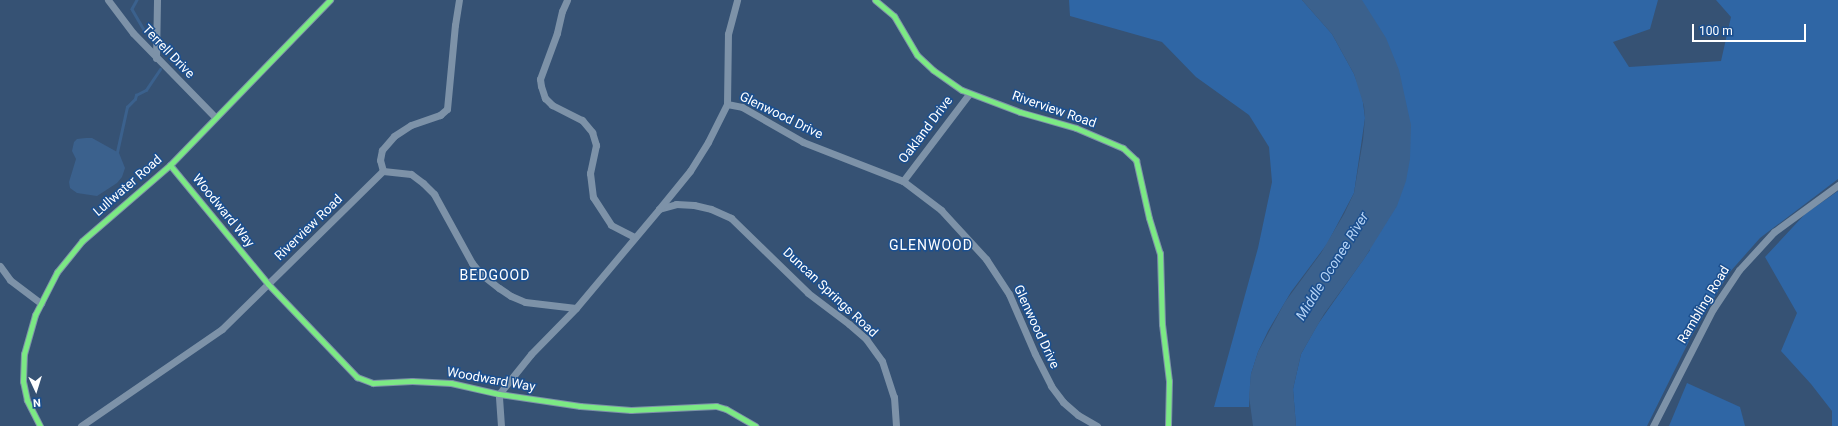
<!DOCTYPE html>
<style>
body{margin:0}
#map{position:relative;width:1838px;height:426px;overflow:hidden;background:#365274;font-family:Roboto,sans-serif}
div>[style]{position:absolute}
.green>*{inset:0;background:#2f66a5}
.water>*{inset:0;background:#3b618d}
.stream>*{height:2.5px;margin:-1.25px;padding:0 1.25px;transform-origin:1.25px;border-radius:1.25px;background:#3b618d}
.street>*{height:7px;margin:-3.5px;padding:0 3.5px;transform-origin:3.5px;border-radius:3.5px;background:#7d92a8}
.cycleway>*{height:5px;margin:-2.5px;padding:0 2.5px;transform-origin:2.5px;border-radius:2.5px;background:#7ce984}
span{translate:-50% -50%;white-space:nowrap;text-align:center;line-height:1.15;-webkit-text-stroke:3px #1b4f8f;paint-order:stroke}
.street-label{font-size:13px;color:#fff}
.neighbourhood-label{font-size:14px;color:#fff;letter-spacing:1px}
.water-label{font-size:14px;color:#b5d3f5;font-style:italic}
.north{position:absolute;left:16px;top:370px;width:40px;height:40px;-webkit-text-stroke:3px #1b4f8f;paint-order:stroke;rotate:176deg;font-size:11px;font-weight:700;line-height:16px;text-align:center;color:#fff}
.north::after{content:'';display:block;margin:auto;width:14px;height:18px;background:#fff;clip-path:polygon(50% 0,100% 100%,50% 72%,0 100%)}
.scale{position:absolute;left:1692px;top:24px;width:114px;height:18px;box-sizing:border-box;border:2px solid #fff;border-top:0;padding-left:5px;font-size:12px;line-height:14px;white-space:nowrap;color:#fff;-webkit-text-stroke:3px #1b4f8f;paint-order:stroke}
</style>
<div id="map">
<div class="green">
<div style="clip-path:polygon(1069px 0,1302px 0,1332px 34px,1354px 74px,1362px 95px,1365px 118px,1354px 193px,1327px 244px,1291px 292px,1268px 331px,1258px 352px,1251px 374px,1249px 407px,1214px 407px,1258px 248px,1272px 182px,1269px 147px,1249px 115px,1196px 77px,1162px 42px,1070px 16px)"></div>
<div style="clip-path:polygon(1361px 0,1658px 0,1650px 29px,1613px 42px,1629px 67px,1721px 61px,1731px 17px,1716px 0,1838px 0,1838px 179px,1760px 238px,1729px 273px,1691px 337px,1647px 426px,1296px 426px,1293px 389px,1301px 354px,1318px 324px,1370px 250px)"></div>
<div style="clip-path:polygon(1838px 191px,1838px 426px,1832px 426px,1832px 411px,1811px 384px,1781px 351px,1797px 313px,1765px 257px,1805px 214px)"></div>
<div style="clip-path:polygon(1687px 383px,1740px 407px,1745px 426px,1669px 426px)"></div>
</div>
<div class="water">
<div style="clip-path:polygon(1302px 0,1362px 0,1386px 38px,1399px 70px,1411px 125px,1410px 159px,1406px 181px,1397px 206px,1364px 259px,1324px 314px,1301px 354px,1293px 389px,1296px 426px,1253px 426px,1249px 396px,1251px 374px,1258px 352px,1285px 302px,1321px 253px,1344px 214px,1354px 193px,1363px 140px,1365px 118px,1364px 106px,1354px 74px,1332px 34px)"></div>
<div style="clip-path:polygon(86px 138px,92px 138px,119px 153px,125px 168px,122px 177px,117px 183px,97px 196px,77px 193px,70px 188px,69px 182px,76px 159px,72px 151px,74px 142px,77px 139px)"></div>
</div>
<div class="stream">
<div style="left:137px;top:0;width:10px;rotate:119deg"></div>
<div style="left:132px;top:9px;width:24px;rotate:60deg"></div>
<div style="left:117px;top:152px;width:46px;rotate:-77.5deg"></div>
<div style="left:127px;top:107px;width:11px;rotate:-45deg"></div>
<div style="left:135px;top:99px;width:4px;rotate:-76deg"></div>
<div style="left:136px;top:95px;width:11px;rotate:-27deg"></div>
<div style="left:146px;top:90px;width:25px;rotate:-56deg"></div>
</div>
<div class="street">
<div style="left:108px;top:0;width:41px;rotate:52.9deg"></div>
<div style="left:133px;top:33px;width:117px;rotate:45.7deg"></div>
<div style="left:567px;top:0;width:12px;rotate:114deg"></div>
<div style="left:562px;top:11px;width:23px;rotate:103deg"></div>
<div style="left:557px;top:33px;width:49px;rotate:110.3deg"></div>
<div style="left:540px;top:79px;width:7px;rotate:82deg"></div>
<div style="left:541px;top:86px;width:13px;rotate:72deg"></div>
<div style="left:545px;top:98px;width:10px;rotate:45deg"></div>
<div style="left:552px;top:105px;width:34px;rotate:27deg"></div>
<div style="left:582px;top:120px;width:16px;rotate:50deg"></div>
<div style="left:592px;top:132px;width:14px;rotate:73deg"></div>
<div style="left:596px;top:145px;width:29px;rotate:102deg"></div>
<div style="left:590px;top:173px;width:24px;rotate:83deg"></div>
<div style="left:593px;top:197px;width:33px;rotate:57deg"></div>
<div style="left:611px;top:225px;width:27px;rotate:27deg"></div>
<div style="left:875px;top:0;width:25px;rotate:40deg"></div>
<div style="left:894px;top:16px;width:45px;rotate:59.5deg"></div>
<div style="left:917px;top:55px;width:22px;rotate:43deg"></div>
<div style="left:933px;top:70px;width:35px;rotate:35deg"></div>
<div style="left:962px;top:90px;width:62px;rotate:20.8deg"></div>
<div style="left:1020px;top:112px;width:58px;rotate:15.9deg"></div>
<div style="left:1076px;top:128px;width:51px;rotate:23.1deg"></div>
<div style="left:1123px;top:148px;width:18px;rotate:43deg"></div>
<div style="left:1136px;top:160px;width:59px;rotate:77.4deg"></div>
<div style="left:1149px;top:218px;width:37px;rotate:73deg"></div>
<div style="left:1160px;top:253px;width:71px;rotate:88.4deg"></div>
<div style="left:1162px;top:324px;width:57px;rotate:83deg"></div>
<div style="left:1169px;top:381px;width:45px;rotate:91.3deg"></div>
<div style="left:156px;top:58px;width:58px;rotate:-89deg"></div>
<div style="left:727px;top:104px;width:15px;rotate:11deg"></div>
<div style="left:742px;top:107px;width:70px;rotate:29.8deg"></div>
<div style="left:803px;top:142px;width:107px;rotate:21.3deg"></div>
<div style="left:903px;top:181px;width:48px;rotate:37.3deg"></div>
<div style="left:941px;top:210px;width:67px;rotate:47.4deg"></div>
<div style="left:986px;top:259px;width:42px;rotate:56.7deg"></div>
<div style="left:1009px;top:294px;width:65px;rotate:66.6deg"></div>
<div style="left:1035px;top:354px;width:36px;rotate:63deg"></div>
<div style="left:1051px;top:386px;width:20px;rotate:53deg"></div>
<div style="left:1063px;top:402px;width:20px;rotate:41deg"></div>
<div style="left:1078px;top:415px;width:22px;rotate:30deg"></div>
<div style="left:170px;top:165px;width:154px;rotate:50.5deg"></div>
<div style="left:268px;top:284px;width:129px;rotate:46.3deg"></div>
<div style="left:357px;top:377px;width:17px;rotate:21deg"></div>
<div style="left:373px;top:383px;width:39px;rotate:-3deg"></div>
<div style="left:412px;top:381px;width:39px;rotate:3deg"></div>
<div style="left:451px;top:383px;width:49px;rotate:12.9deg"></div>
<div style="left:499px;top:394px;width:82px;rotate:8.4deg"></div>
<div style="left:580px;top:406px;width:51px;rotate:4.5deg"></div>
<div style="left:631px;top:410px;width:85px;rotate:-2.7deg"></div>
<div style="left:716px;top:406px;width:10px;rotate:17deg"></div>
<div style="left:726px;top:409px;width:34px;rotate:30deg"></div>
<div style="left:383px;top:171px;width:28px;rotate:6deg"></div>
<div style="left:411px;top:174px;width:15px;rotate:37deg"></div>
<div style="left:423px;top:183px;width:16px;rotate:45deg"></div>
<div style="left:434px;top:194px;width:79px;rotate:61.2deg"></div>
<div style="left:472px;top:263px;width:14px;rotate:51deg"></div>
<div style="left:481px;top:274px;width:23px;rotate:38deg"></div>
<div style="left:499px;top:288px;width:14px;rotate:34deg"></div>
<div style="left:511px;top:296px;width:15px;rotate:23deg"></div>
<div style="left:525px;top:302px;width:51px;rotate:6.7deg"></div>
<div style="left:383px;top:171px;width:11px;rotate:-105deg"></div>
<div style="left:380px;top:160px;width:10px;rotate:-79deg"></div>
<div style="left:382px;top:150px;width:18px;rotate:-49deg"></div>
<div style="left:394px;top:136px;width:20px;rotate:-33deg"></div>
<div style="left:411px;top:125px;width:31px;rotate:-19deg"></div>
<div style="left:440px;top:115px;width:9px;rotate:-41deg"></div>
<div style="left:447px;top:109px;width:84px;rotate:-84.6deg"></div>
<div style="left:455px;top:25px;width:25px;rotate:-81deg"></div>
<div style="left:903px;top:181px;width:109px;rotate:-52.8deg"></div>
<div style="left:659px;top:209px;width:18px;rotate:-16deg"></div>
<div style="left:676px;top:204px;width:18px;rotate:3deg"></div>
<div style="left:694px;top:205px;width:17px;rotate:13deg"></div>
<div style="left:711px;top:209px;width:22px;rotate:24deg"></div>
<div style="left:731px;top:218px;width:107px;rotate:44.2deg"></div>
<div style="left:808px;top:293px;width:51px;rotate:37.1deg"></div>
<div style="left:849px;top:324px;width:23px;rotate:41deg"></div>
<div style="left:866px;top:339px;width:27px;rotate:54deg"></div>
<div style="left:882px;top:361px;width:38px;rotate:72deg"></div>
<div style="left:894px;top:397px;width:29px;rotate:86deg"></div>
<div style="left:0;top:266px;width:17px;rotate:54deg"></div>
<div style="left:10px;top:280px;width:39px;rotate:37deg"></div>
<div style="left:40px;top:426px;width:29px;rotate:-117deg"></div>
<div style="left:27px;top:400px;width:19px;rotate:-102deg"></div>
<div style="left:23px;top:381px;width:27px;rotate:-88deg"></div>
<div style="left:24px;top:354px;width:41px;rotate:-74.2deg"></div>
<div style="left:35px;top:315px;width:48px;rotate:-62.9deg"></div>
<div style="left:57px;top:272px;width:40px;rotate:-51deg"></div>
<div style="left:82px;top:241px;width:116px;rotate:-40.8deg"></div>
<div style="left:170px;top:165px;width:230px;rotate:-45.9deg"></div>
<div style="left:81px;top:426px;width:171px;rotate:-34.5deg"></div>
<div style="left:222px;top:329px;width:226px;rotate:-44.5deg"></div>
<div style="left:501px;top:426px;width:32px;rotate:-94deg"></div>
<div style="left:499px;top:394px;width:51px;rotate:-51.3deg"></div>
<div style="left:531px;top:354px;width:64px;rotate:-45.6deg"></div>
<div style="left:576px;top:308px;width:129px;rotate:-50deg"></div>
<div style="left:659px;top:209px;width:49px;rotate:-50.8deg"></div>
<div style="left:690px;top:171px;width:34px;rotate:-58deg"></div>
<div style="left:708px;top:142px;width:42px;rotate:-63.4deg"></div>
<div style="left:727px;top:104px;width:70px;rotate:-89.2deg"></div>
<div style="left:728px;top:34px;width:35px;rotate:-75deg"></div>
<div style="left:1653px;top:426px;width:131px;rotate:-62.9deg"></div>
<div style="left:1713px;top:309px;width:47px;rotate:-56.3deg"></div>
<div style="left:1739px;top:270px;width:52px;rotate:-47.4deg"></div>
<div style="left:1774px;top:232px;width:79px;rotate:-36.3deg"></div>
</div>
<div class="cycleway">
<div style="left:875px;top:0;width:25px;rotate:40deg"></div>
<div style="left:894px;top:16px;width:45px;rotate:59.5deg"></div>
<div style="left:917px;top:55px;width:22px;rotate:43deg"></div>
<div style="left:933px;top:70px;width:35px;rotate:35deg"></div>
<div style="left:962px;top:90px;width:62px;rotate:20.8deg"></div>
<div style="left:1020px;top:112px;width:58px;rotate:15.9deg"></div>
<div style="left:1076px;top:128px;width:51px;rotate:23.1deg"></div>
<div style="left:1123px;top:148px;width:18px;rotate:43deg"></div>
<div style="left:1136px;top:160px;width:59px;rotate:77.4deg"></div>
<div style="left:1149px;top:218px;width:37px;rotate:73deg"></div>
<div style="left:1160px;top:253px;width:71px;rotate:88.4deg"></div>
<div style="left:1162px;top:324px;width:57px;rotate:83deg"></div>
<div style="left:1169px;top:381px;width:45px;rotate:91.3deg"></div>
<div style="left:170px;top:165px;width:154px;rotate:50.5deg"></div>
<div style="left:268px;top:284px;width:129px;rotate:46.3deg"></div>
<div style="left:357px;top:377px;width:17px;rotate:21deg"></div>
<div style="left:373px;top:383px;width:39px;rotate:-3deg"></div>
<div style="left:412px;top:381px;width:39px;rotate:3deg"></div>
<div style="left:451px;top:383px;width:49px;rotate:12.9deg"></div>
<div style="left:499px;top:394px;width:82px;rotate:8.4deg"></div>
<div style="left:580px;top:406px;width:51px;rotate:4.5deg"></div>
<div style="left:631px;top:410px;width:85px;rotate:-2.7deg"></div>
<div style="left:716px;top:406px;width:10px;rotate:17deg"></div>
<div style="left:726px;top:409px;width:34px;rotate:30deg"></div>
<div style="left:40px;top:426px;width:29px;rotate:-117deg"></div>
<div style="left:27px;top:400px;width:19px;rotate:-102deg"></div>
<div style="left:23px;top:381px;width:27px;rotate:-88deg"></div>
<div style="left:24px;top:354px;width:41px;rotate:-74.2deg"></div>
<div style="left:35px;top:315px;width:48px;rotate:-62.9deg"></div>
<div style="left:57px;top:272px;width:40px;rotate:-51deg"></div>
<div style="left:82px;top:241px;width:116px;rotate:-40.8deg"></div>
<div style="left:170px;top:165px;width:230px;rotate:-45.9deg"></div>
</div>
<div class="street-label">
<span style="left:168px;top:52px;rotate:46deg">Terrell Drive</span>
<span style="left:1054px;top:110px;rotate:19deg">Riverview Road</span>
<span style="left:781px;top:116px;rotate:26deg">Glenwood Drive</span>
<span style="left:926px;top:130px;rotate:-53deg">Oakland Drive</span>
<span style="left:128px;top:186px;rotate:-41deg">Lullwater Road</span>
<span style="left:223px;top:211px;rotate:51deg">Woodward Way</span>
<span style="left:309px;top:228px;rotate:-44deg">Riverview Road</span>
<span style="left:830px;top:293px;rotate:43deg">Duncan Springs Road</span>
<span style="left:1704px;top:305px;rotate:-59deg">Rambling Road</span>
<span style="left:1036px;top:327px;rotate:65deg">Glenwood Drive</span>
<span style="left:491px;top:380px;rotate:10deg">Woodward Way</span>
</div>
<div class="neighbourhood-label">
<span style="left:931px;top:245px">GLENWOOD</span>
<span style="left:495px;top:275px">BEDGOOD</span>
</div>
<div class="water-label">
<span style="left:1332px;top:266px;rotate:-58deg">Middle Oconee River</span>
</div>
<div class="north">N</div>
<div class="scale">100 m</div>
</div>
